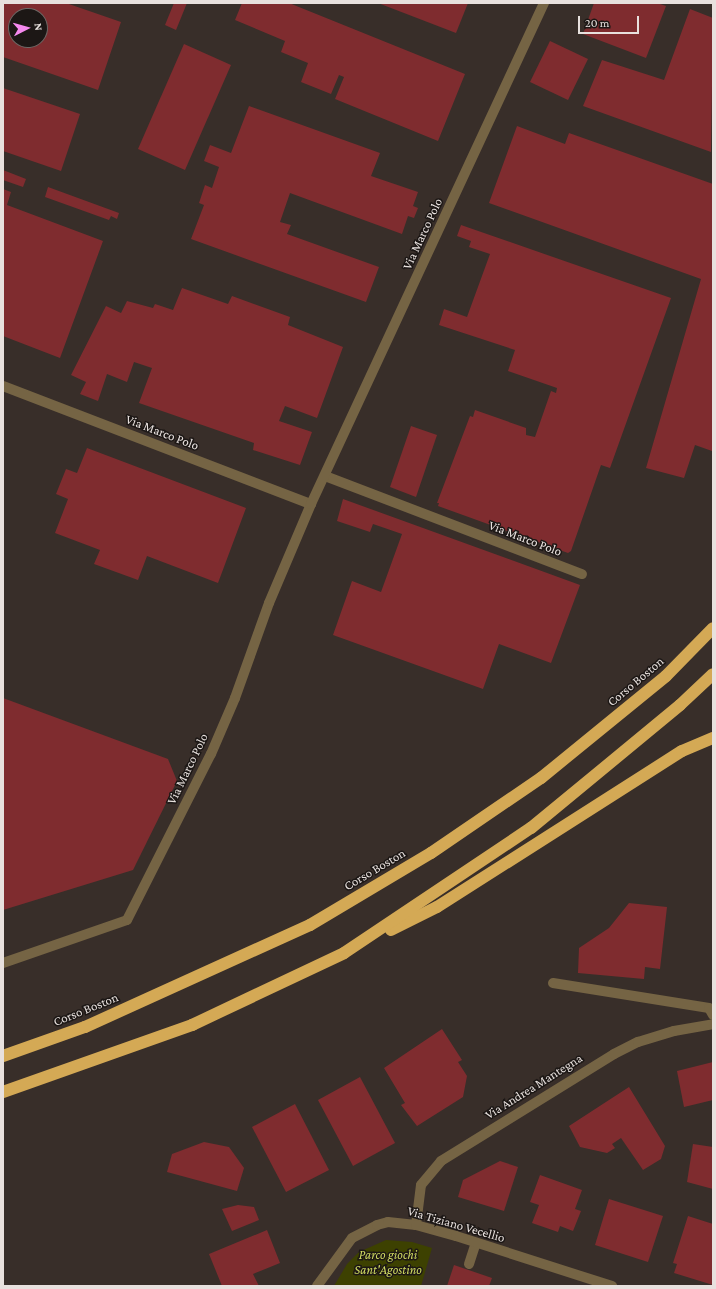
<!DOCTYPE html>
<style>
body{margin:0}
#map{position:relative;width:716px;height:1289px;overflow:hidden;background:#382e29;font-family:"Crimson Pro",serif}
div>[style]{position:absolute}
.green>*{inset:0;background:#3d4101}
.building>*{inset:0;background:#7f2c2f}
.minor>*{height:10px;margin:-5px;padding:0 5px;transform-origin:5px;border-radius:5px;background:#756444}
.highway>*{height:12px;margin:-6px;padding:0 6px;transform-origin:6px;border-radius:6px;background:#d4a955}
span{translate:-50% -50%;white-space:nowrap;text-align:center;line-height:1.15;-webkit-text-stroke:3px #1c1715;paint-order:stroke}
.street-label{font-size:13px;color:#e8e1de}
.park-label{font-size:13px;color:#cfda61;font-style:italic}
.frame{position:absolute;inset:0;border:4px solid #e8e1de;pointer-events:none}
.north{position:absolute;left:8px;top:8px;width:40px;height:40px;box-sizing:border-box;background:#1c1715;border:1px solid #6e6865;border-radius:50%;rotate:84deg;font-size:11px;font-weight:700;line-height:16px;text-align:center;color:#e8e1de}
.north::after{content:'';display:block;margin:auto;width:14px;height:18px;background:#f589ee;clip-path:polygon(50% 0,100% 100%,50% 72%,0 100%)}
.scale{position:absolute;left:578px;top:16px;width:61px;height:18px;box-sizing:border-box;border:2px solid #e8e1de;border-top:0;padding-left:5px;font-size:12px;line-height:14px;white-space:nowrap;color:#e8e1de;-webkit-text-stroke:3px #1c1715;paint-order:stroke}
</style>
<div id="map">
<div class="green">
<div style="clip-path:polygon(386px 1240px,412px 1242px,432px 1248px,421px 1286px,334px 1286px,347px 1264px,359px 1252px)"></div>
</div>
<div class="building">
<div style="clip-path:polygon(evenodd,3px 3px,66px 3px,121px 22px,98px 90px,3px 57px,3px 3px,16px 16px,40px 16px,40px 40px,16px 40px,16px 16px)"></div>
<div style="clip-path:polygon(174px 3px,187px 3px,176px 30px,165px 25px)"></div>
<div style="clip-path:polygon(242px 3px,289px 3px,465px 74px,438px 141px,335px 99px,344px 77px,339px 75px,331px 94px,301px 82px,308px 63px,281px 52px,285px 41px,235px 20px)"></div>
<div style="clip-path:polygon(378px 3px,468px 3px,456px 33px)"></div>
<div style="clip-path:polygon(594px 3px,657px 3px,666px 6px,646px 58px,583px 34px)"></div>
<div style="clip-path:polygon(690px 9px,713px 18px,711px 152px,583px 106px,602px 60px,664px 80px)"></div>
<div style="clip-path:polygon(550px 41px,588px 59px,568px 100px,530px 82px)"></div>
<div style="clip-path:polygon(184px 44px,231px 65px,185px 170px,138px 149px)"></div>
<div style="clip-path:polygon(3px 88px,80px 114px,61px 171px,3px 151px)"></div>
<div style="clip-path:polygon(249px 106px,380px 153px,371px 176px,418px 192px,413px 206px,418px 208px,414px 218px,408px 216px,402px 234px,290px 193px,280px 222px,291px 225px,287px 234px,379px 267px,366px 302px,191px 239px,204px 205px,199px 203px,205px 185px,212px 188px,219px 167px,204px 161px,210px 145px,231px 153px)"></div>
<div style="clip-path:polygon(517px 126px,565px 144px,569px 133px,713px 184px,713px 448px,712px 451px,695px 445px,684px 478px,646px 468px,701px 279px,489px 203px)"></div>
<div style="clip-path:polygon(3px 170px,26px 179px,23px 187px,3px 180px)"></div>
<div style="clip-path:polygon(48px 187px,119px 213px,117px 219px,111px 216px,109px 220px,45px 197px)"></div>
<div style="clip-path:polygon(3px 189px,11px 192px,7px 205px,103px 241px,60px 358px,3px 336px)"></div>
<div style="clip-path:polygon(461px 225px,671px 298px,610px 468px,601px 465px,571px 551px,568px 553px,438px 506px,439px 503px,437px 503px,470px 416px,473px 417px,475px 410px,526px 428px,526px 435px,535px 437px,551px 391px,556px 393px,557px 388px,508px 371px,515px 350px,439px 325px,444px 309px,467px 317px,490px 254px,469px 247px,471px 241px,457px 236px)"></div>
<div style="clip-path:polygon(182px 288px,228px 304px,232px 296px,290px 317px,288px 325px,343px 347px,317px 418px,285px 406px,279px 421px,312px 432px,300px 465px,253px 450px,254px 443px,139px 403px,152px 368px,134px 362px,127px 382px,107px 374px,98px 401px,80px 394px,86px 382px,71px 375px,106px 306px,121px 313px,127px 301px,153px 308px,155px 304px,173px 310px)"></div>
<div style="clip-path:polygon(411px 426px,437px 435px,416px 497px,390px 487px)"></div>
<div style="clip-path:polygon(87px 448px,246px 508px,218px 583px,147px 556px,138px 580px,94px 564px,100px 550px,55px 533px,68px 499px,56px 494px,66px 469px,77px 473px)"></div>
<div style="clip-path:polygon(343px 499px,580px 585px,551px 663px,499px 644px,483px 689px,333px 635px,352px 581px,381px 592px,402px 534px,373px 524px,370px 532px,337px 521px)"></div>
<div style="clip-path:polygon(3px 698px,168px 759px,177px 781px,133px 870px,3px 910px)"></div>
<div style="clip-path:polygon(629px 903px,667px 907px,660px 969px,645px 967px,644px 979px,578px 973px,579px 948px,609px 928px)"></div>
<div style="clip-path:polygon(442px 1029px,462px 1060px,458px 1062px,467px 1076px,463px 1097px,417px 1126px,401px 1105px,405px 1103px,384px 1068px)"></div>
<div style="clip-path:polygon(713px 1062px,713px 1100px,684px 1107px,677px 1071px)"></div>
<div style="clip-path:polygon(360px 1077px,395px 1143px,353px 1166px,318px 1100px)"></div>
<div style="clip-path:polygon(629px 1087px,665px 1146px,661px 1159px,643px 1170px,621px 1138px,612px 1144px,615px 1148px,607px 1153px,580px 1147px,569px 1126px)"></div>
<div style="clip-path:polygon(295px 1104px,329px 1170px,286px 1192px,252px 1127px)"></div>
<div style="clip-path:polygon(204px 1142px,229px 1147px,244px 1168px,237px 1191px,167px 1172px,172px 1154px)"></div>
<div style="clip-path:polygon(693px 1144px,713px 1147px,713px 1189px,687px 1182px)"></div>
<div style="clip-path:polygon(500px 1161px,518px 1167px,504px 1211px,458px 1197px,463px 1180px)"></div>
<div style="clip-path:polygon(540px 1175px,582px 1190px,575px 1209px,581px 1211px,573px 1231px,560px 1226px,558px 1232px,532px 1223px,539px 1205px,530px 1202px)"></div>
<div style="clip-path:polygon(609px 1199px,663px 1216px,648px 1262px,595px 1245px)"></div>
<div style="clip-path:polygon(238px 1205px,254px 1207px,259px 1220px,232px 1231px,222px 1209px)"></div>
<div style="clip-path:polygon(688px 1216px,713px 1224px,713px 1285px,674px 1273px,677px 1264px,673px 1263px)"></div>
<div style="clip-path:polygon(267px 1230px,280px 1263px,253px 1274px,259px 1286px,222px 1286px,209px 1254px)"></div>
<div style="clip-path:polygon(454px 1265px,492px 1278px,489px 1286px,447px 1286px)"></div>
</div>
<div class="minor">
<div style="left:3px;top:386px;width:330px;rotate:21deg"></div>
<div style="left:325px;top:476px;width:275px;rotate:20.9deg"></div>
<div style="left:3px;top:963px;width:131px;rotate:-19.1deg"></div>
<div style="left:127px;top:920px;width:186px;rotate:-63.2deg"></div>
<div style="left:211px;top:754px;width:61px;rotate:-66.8deg"></div>
<div style="left:235px;top:698px;width:101px;rotate:-70.3deg"></div>
<div style="left:269px;top:603px;width:108px;rotate:-67deg"></div>
<div style="left:311px;top:504px;width:553px;rotate:-65.06deg"></div>
<div style="left:553px;top:983px;width:158px;rotate:9.1deg"></div>
<div style="left:709px;top:1008px;width:8px;rotate:60deg"></div>
<div style="left:416px;top:1225px;width:40px;rotate:-82.9deg"></div>
<div style="left:421px;top:1185px;width:31px;rotate:-50deg"></div>
<div style="left:441px;top:1161px;width:203px;rotate:-31.7deg"></div>
<div style="left:614px;top:1054px;width:27px;rotate:-27deg"></div>
<div style="left:638px;top:1042px;width:38px;rotate:-17deg"></div>
<div style="left:674px;top:1031px;width:40px;rotate:-10deg"></div>
<div style="left:469px;top:1264px;width:22px;rotate:-72deg"></div>
<div style="left:317px;top:1286px;width:59px;rotate:-53.9deg"></div>
<div style="left:352px;top:1238px;width:28px;rotate:-27deg"></div>
<div style="left:377px;top:1225px;width:11px;rotate:-15deg"></div>
<div style="left:388px;top:1222px;width:28px;rotate:6deg"></div>
<div style="left:416px;top:1225px;width:41px;rotate:15.4deg"></div>
<div style="left:456px;top:1236px;width:164px;rotate:17.8deg"></div>
</div>
<div class="highway">
<div style="left:391px;top:930px;width:51px;rotate:-26.6deg"></div>
<div style="left:437px;top:907px;width:290px;rotate:-32.5deg"></div>
<div style="left:682px;top:751px;width:34px;rotate:-23deg"></div>
<div style="left:3px;top:1056px;width:87px;rotate:-19.5deg"></div>
<div style="left:85px;top:1027px;width:247px;rotate:-24.4deg"></div>
<div style="left:310px;top:925px;width:141px;rotate:-30.8deg"></div>
<div style="left:431px;top:853px;width:133px;rotate:-34.3deg"></div>
<div style="left:541px;top:778px;width:161px;rotate:-39.2deg"></div>
<div style="left:666px;top:676px;width:67px;rotate:-45.6deg"></div>
<div style="left:3px;top:1092px;width:201px;rotate:-19.5deg"></div>
<div style="left:192px;top:1025px;width:168px;rotate:-25.3deg"></div>
<div style="left:344px;top:953px;width:225px;rotate:-33.8deg"></div>
<div style="left:531px;top:828px;width:193px;rotate:-39.5deg"></div>
<div style="left:680px;top:705px;width:45px;rotate:-43.2deg"></div>
</div>
<div class="street-label">
<span style="left:423px;top:234px;rotate:-65deg">Via Marco Polo</span>
<span style="left:162px;top:433px;rotate:21deg">Via Marco Polo</span>
<span style="left:525px;top:539px;rotate:21deg">Via Marco Polo</span>
<span style="left:636px;top:682px;rotate:-40deg">Corso Boston</span>
<span style="left:188px;top:769px;rotate:-64deg">Via Marco Polo</span>
<span style="left:375px;top:870px;rotate:-31deg">Corso Boston</span>
<span style="left:86px;top:1010px;rotate:-22deg">Corso Boston</span>
<span style="left:534px;top:1087px;rotate:-32deg">Via Andrea Mantegna</span>
<span style="left:456px;top:1225px;rotate:16deg">Via Tiziano Vecellio</span>
</div>
<div class="park-label">
<span style="left:388px;top:1263px">Parco giochi<br>Sant'Agostino</span>
</div>
<div class="frame"></div>
<div class="north">N</div>
<div class="scale">20 m</div>
</div>
